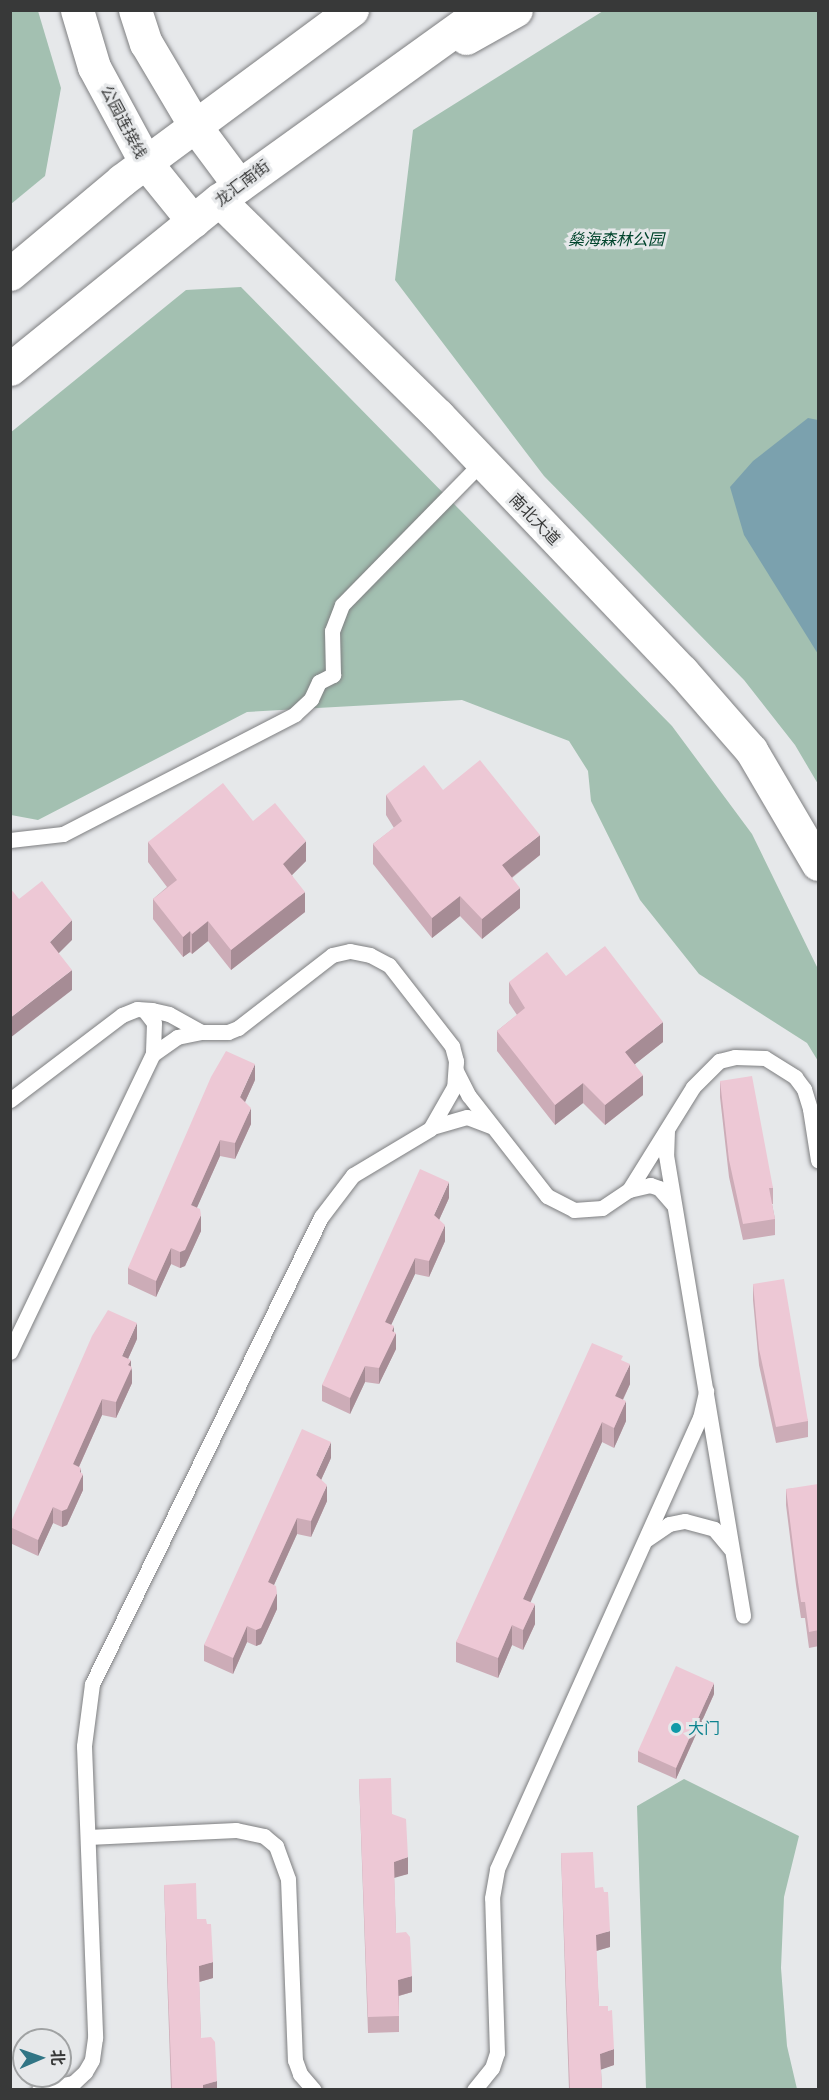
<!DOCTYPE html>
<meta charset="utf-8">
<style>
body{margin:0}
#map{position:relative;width:829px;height:2100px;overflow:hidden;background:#e6e8ea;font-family:"Libre Baskerville","Noto Sans SC",serif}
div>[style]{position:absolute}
.green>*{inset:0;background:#a3c0b1}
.water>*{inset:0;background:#7ba1ae}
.roads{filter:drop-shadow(0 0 2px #7e7f81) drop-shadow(0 0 2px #7e7f81)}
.service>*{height:15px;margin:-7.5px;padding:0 7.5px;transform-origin:7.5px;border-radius:7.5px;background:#fff}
.tertiary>*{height:33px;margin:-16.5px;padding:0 16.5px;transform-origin:16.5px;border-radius:16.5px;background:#fff}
.secondary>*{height:33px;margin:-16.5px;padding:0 16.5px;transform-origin:16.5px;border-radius:16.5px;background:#fff}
.wall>*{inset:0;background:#ccacb7}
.shaded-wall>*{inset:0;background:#a68c95}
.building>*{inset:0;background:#edc8d5}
.dots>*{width:16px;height:16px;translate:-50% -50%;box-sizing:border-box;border:3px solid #e6e8ea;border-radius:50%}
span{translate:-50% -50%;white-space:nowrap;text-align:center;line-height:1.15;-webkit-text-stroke:6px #e6e8ea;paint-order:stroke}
.street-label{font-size:16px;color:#383939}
.park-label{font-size:16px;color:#00442c;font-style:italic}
.culture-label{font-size:16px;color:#0d838f}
.left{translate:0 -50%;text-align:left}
.frame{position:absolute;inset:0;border:12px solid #383939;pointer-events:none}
.north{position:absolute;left:12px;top:2028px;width:60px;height:60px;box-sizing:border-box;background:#e6e8ea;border:2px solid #a0a2a3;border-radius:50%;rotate:88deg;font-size:16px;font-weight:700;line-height:24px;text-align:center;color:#383939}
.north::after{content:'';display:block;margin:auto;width:21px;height:27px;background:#317585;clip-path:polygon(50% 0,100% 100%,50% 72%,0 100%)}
</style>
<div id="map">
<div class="green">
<div style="clip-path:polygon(11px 10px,38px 11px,61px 88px,45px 176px,11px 204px)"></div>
<div style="clip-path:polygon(603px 11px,818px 11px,818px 784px,795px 745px,744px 680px,544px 476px,395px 280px,413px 130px)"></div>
<div style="clip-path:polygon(241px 287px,672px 726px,752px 834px,818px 969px,818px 1061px,807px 1043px,699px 974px,640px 900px,591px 801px,588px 771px,569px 741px,462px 700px,247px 712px,38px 820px,11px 815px,10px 433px,186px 290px)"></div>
<div style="clip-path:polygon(684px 1779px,799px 1836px,784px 1897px,781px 1968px,787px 2046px,797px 2089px,646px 2089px,637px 1806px)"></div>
</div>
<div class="water">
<div style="clip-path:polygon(808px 418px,818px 420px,818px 654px,744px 535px,730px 487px,753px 461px)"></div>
</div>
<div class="roads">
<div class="service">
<div style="left:10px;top:840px;width:53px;rotate:-6.5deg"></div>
<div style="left:63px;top:834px;width:261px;rotate:-27.3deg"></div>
<div style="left:295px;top:714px;width:22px;rotate:-43deg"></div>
<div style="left:311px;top:699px;width:19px;rotate:-65deg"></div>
<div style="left:319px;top:682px;width:16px;rotate:-27deg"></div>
<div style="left:333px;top:675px;width:44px;rotate:-91.3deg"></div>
<div style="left:332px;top:631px;width:28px;rotate:-69deg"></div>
<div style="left:342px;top:605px;width:199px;rotate:-45.6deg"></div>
<div style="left:144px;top:1010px;width:16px;rotate:52deg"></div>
<div style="left:154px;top:1023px;width:31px;rotate:92deg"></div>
<div style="left:456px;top:1071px;width:28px;rotate:63deg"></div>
<div style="left:469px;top:1096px;width:127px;rotate:52deg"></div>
<div style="left:547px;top:1196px;width:30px;rotate:27deg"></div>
<div style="left:574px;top:1210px;width:28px;rotate:-4deg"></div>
<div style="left:602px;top:1208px;width:32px;rotate:-34deg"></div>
<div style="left:629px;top:1190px;width:121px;rotate:-58.1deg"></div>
<div style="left:693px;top:1087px;width:37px;rotate:-45deg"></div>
<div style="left:719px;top:1061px;width:16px;rotate:-14deg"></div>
<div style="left:735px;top:1057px;width:30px;rotate:2deg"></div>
<div style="left:765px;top:1058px;width:36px;rotate:32deg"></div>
<div style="left:795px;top:1077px;width:15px;rotate:53deg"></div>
<div style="left:804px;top:1089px;width:21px;rotate:73deg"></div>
<div style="left:810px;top:1109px;width:52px;rotate:81.1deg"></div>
<div style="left:10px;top:1100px;width:141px;rotate:-37.2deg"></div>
<div style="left:122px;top:1015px;width:16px;rotate:-22deg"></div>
<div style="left:137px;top:1009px;width:15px;rotate:4deg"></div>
<div style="left:152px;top:1010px;width:17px;rotate:13deg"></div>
<div style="left:169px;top:1014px;width:37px;rotate:29deg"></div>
<div style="left:201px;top:1032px;width:27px"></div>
<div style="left:228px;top:1032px;width:11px;rotate:-22deg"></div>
<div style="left:238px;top:1028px;width:119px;rotate:-37.8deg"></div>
<div style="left:332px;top:955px;width:18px;rotate:-13deg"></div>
<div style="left:350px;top:951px;width:20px;rotate:11deg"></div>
<div style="left:370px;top:955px;width:21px;rotate:28deg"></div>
<div style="left:389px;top:965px;width:103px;rotate:52.1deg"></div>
<div style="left:452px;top:1046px;width:16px;rotate:75deg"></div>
<div style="left:456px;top:1061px;width:26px;rotate:94deg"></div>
<div style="left:454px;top:1087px;width:48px;rotate:119.7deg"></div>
<div style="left:430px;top:1129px;width:90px;rotate:149.1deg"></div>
<div style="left:353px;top:1175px;width:53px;rotate:127.3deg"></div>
<div style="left:321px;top:1217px;width:520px;rotate:116.12deg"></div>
<div style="left:92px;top:1684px;width:63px;rotate:97.4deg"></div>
<div style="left:84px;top:1746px;width:292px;rotate:87.8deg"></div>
<div style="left:95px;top:2038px;width:22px;rotate:98deg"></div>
<div style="left:92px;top:2060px;width:14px;rotate:120deg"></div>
<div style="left:85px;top:2072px;width:16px;rotate:137deg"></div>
<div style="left:73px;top:2083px;width:35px;rotate:168deg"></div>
<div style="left:432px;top:1127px;width:36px;rotate:-16deg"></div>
<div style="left:467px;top:1117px;width:26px;rotate:21deg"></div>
<div style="left:667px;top:1130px;width:25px;rotate:92deg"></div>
<div style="left:666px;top:1155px;width:467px;rotate:80.5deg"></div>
<div style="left:629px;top:1190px;width:22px;rotate:-13deg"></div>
<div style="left:650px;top:1185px;width:9px;rotate:18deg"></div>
<div style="left:659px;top:1188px;width:23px;rotate:49deg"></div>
<div style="left:10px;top:1352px;width:331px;rotate:-64.4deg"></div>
<div style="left:153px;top:1054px;width:29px;rotate:-35deg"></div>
<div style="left:177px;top:1037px;width:25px;rotate:-12deg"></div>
<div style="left:647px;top:1539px;width:27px;rotate:-34deg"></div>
<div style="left:669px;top:1524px;width:16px;rotate:-11deg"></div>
<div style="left:685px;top:1521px;width:30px;rotate:15deg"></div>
<div style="left:714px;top:1529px;width:25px;rotate:50deg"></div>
<div style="left:88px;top:1837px;width:148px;rotate:-2.7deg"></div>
<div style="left:236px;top:1830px;width:29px;rotate:12deg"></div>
<div style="left:264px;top:1836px;width:16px;rotate:40deg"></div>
<div style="left:276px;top:1846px;width:35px;rotate:70deg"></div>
<div style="left:288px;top:1879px;width:181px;rotate:87.8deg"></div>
<div style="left:295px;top:2060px;width:15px;rotate:70deg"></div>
<div style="left:300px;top:2074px;width:21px;rotate:49deg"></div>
<div style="left:474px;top:2090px;width:28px;rotate:-51deg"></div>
<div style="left:492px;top:2068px;width:16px;rotate:-72deg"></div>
<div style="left:497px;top:2053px;width:155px;rotate:-91.8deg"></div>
<div style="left:492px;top:1898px;width:29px;rotate:-80deg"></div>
<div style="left:497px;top:1869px;width:495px;rotate:-65.8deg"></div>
<div style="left:700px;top:1418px;width:28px;rotate:-77deg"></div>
</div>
<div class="tertiary">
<div style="left:77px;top:10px;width:59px;rotate:73.4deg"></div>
<div style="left:94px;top:67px;width:109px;rotate:61.6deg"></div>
<div style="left:146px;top:163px;width:75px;rotate:51deg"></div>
<div style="left:135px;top:10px;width:35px;rotate:72deg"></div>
<div style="left:146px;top:43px;width:96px;rotate:59.4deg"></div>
<div style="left:195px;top:126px;width:74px;rotate:53.3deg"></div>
<div style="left:219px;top:200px;width:307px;rotate:44.5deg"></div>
<div style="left:438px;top:415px;width:354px;rotate:46.4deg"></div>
<div style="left:682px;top:671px;width:105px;rotate:48.9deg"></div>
<div style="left:751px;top:750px;width:132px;rotate:59.6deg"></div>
</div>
<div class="secondary">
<div style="left:466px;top:38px;width:57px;rotate:-29.2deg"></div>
<div style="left:10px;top:274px;width:146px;rotate:-40deg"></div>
<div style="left:122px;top:180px;width:286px;rotate:-36.5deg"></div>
<div style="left:10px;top:369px;width:269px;rotate:-39deg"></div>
<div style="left:219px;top:200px;width:325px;rotate:-35.7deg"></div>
</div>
</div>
<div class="wall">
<div style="clip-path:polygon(443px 790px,540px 855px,512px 878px,520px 908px,482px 939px,460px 916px,432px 938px,373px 864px,373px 844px,394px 828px,386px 815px,386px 795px)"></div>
<div style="clip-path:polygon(253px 821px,306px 861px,292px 875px,305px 912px,231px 970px,208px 941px,192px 954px,190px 952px,183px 957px,153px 919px,153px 899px,167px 887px,148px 862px,148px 842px)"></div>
<div style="clip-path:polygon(566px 976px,663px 1042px,635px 1064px,643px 1095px,605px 1125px,583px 1103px,555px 1125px,497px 1051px,497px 1031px,517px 1015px,509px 1003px,509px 982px)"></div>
<div style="clip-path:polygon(255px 1080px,245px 1102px,251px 1124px,235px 1159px,220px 1156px,197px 1207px,201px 1231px,185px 1266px,180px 1268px,171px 1264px,156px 1297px,128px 1284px,128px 1268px)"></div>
<div style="clip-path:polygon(720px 1081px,773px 1188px,773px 1204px,772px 1204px,775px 1219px,775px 1235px,743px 1240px,729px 1177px,720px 1097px)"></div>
<div style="clip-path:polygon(449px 1198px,439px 1220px,445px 1241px,429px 1277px,415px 1274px,391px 1325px,394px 1332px,396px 1349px,379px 1384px,365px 1382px,350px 1414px,322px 1401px,322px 1385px)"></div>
<div style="clip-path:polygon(753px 1284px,808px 1421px,808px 1437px,776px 1443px,759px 1365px,753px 1300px)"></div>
<div style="clip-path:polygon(137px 1339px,128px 1359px,131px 1366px,132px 1383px,116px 1418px,102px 1415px,79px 1467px,81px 1473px,83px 1490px,67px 1525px,62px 1527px,53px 1523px,38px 1556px,10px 1543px,10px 1524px)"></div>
<div style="clip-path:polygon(623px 1361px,630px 1384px,623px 1400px,626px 1421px,614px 1448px,602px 1442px,530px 1602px,535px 1624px,523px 1650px,512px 1645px,498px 1678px,456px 1662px,456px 1642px)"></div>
<div style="clip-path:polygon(331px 1458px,321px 1480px,327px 1501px,311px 1537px,297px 1534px,274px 1585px,277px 1609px,261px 1644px,256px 1646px,247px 1642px,233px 1674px,204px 1661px,204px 1645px)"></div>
<div style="clip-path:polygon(819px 1487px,819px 1646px,809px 1648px,805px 1618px,801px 1618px,796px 1585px,786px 1505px,786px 1489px)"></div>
<div style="clip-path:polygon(714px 1694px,676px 1779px,638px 1762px,638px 1751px)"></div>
<div style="clip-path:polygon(359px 1779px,392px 1814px,408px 1874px,394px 1877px,396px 1933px,412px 1992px,399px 1996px,399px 2032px,368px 2033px)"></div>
<div style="clip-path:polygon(561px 1853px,595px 1888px,610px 1947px,596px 1951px,599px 2006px,614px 2065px,601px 2069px,602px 2090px,569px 2090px)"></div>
<div style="clip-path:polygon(164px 1885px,197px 1919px,213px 1978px,199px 1982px,201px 2038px,217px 2090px,171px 2090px)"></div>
</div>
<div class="shaded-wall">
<div style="clip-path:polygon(540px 835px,540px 855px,502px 885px,502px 865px)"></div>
<div style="clip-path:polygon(306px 841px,306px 861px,283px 884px,283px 864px)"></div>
<div style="clip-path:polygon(520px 888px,520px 908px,482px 939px,482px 919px)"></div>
<div style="clip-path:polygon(305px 892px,305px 912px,231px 970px,231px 950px)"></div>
<div style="clip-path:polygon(460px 896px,460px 916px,432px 938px,432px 918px)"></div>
<div style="clip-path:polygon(72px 920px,72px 940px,50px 962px,50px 942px)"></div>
<div style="clip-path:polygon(208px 921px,208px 941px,192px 954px,192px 934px)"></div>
<div style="clip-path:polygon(190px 931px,190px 952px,183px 957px,183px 937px)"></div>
<div style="clip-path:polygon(72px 970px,72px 990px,10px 1038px,10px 1018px)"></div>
<div style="clip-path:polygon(663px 1022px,663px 1042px,625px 1072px,625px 1052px)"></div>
<div style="clip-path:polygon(255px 1064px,255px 1080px,240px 1113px,240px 1097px)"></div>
<div style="clip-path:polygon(643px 1075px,643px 1095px,605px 1125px,605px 1105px)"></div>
<div style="clip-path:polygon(583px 1083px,583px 1103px,555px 1125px,555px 1105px)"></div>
<div style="clip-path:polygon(251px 1108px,251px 1124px,235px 1159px,235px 1143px)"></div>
<div style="clip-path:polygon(220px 1140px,220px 1156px,191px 1221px,191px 1205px)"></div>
<div style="clip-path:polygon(449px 1182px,449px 1198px,434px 1231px,434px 1215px)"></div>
<div style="clip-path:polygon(201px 1215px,201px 1231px,185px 1266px,180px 1268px,180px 1252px)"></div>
<div style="clip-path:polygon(445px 1225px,445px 1241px,429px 1277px,429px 1261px)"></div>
<div style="clip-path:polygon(171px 1248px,171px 1264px,156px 1297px,156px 1281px)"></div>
<div style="clip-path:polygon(415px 1258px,415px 1274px,385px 1338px,385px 1322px)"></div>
<div style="clip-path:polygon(137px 1323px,137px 1339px,122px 1372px,122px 1356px)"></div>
<div style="clip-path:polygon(394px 1326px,394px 1336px,396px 1333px,396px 1349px,379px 1384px,379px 1368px)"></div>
<div style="clip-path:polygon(131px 1360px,131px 1371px,132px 1367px,132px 1383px,116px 1418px,116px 1402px,128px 1365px)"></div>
<div style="clip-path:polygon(630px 1364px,630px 1384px,615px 1416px,615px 1396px)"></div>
<div style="clip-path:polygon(365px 1366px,365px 1382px,350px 1414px,350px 1398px)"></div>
<div style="clip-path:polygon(102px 1399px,102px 1415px,73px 1480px,73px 1464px)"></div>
<div style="clip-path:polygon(626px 1401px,626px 1421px,614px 1448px,614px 1428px)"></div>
<div style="clip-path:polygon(602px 1422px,602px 1442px,523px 1619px,523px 1599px)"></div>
<div style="clip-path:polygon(331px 1442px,331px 1458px,316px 1491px,316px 1475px)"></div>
<div style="clip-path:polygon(81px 1468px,81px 1478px,83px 1474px,83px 1490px,67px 1525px,62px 1527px,62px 1511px)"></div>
<div style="clip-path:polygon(327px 1485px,327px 1501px,311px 1537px,311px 1521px)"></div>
<div style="clip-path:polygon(53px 1507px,53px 1523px,38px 1556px,38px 1540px)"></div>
<div style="clip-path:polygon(297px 1518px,297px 1534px,268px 1598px,268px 1582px)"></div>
<div style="clip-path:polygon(277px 1593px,277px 1609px,261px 1644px,256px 1646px,256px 1630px)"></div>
<div style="clip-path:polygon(535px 1604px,535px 1624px,523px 1650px,523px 1630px)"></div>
<div style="clip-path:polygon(512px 1625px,512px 1645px,498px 1678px,498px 1658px)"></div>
<div style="clip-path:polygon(247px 1626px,247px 1642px,233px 1674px,233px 1658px)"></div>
<div style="clip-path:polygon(714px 1683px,714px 1694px,676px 1779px,676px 1768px)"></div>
<div style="clip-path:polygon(408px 1857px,408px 1874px,394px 1878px,394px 1862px)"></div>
<div style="clip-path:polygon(610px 1931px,610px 1947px,596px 1951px,596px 1935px)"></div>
<div style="clip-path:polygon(213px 1962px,213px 1978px,199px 1982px,199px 1966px)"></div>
<div style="clip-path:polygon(412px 1976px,412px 1992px,398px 1996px,398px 1980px)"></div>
<div style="clip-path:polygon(614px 2049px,614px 2065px,600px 2070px,600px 2054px)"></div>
<div style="clip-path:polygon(217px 2081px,217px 2090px,203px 2090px,203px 2085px)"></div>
</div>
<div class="building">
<div style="clip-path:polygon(480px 760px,540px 835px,502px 865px,520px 888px,482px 919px,460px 896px,432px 918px,373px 844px,402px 821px,386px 795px,424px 765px,443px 790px)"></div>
<div style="clip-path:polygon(223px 783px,253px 821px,275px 803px,306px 841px,283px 864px,305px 892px,231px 950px,208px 921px,192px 934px,190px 931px,183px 937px,153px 899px,177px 880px,148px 842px)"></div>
<div style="clip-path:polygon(42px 881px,72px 920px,50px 942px,72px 970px,10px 1018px,10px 888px,19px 899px)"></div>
<div style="clip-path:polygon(605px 946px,663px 1022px,625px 1052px,643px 1075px,605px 1105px,583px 1083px,555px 1105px,497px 1031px,525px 1008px,509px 982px,547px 952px,566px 976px)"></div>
<div style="clip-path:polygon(226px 1051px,255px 1064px,240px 1097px,251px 1108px,235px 1143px,220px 1140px,191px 1205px,200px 1209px,201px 1215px,185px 1250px,180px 1252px,171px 1248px,156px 1281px,128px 1268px,211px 1077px)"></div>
<div style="clip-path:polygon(752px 1076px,773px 1188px,769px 1188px,775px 1219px,743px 1224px,729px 1160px,720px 1081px)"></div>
<div style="clip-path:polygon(420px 1169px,449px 1182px,434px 1215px,445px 1225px,429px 1261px,415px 1258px,385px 1322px,394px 1326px,392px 1331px,396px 1333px,379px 1368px,365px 1366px,350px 1398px,322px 1385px)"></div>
<div style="clip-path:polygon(784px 1279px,808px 1421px,776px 1427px,759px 1349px,753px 1284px)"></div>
<div style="clip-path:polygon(108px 1310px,137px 1323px,122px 1356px,131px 1360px,128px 1365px,132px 1367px,116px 1402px,102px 1399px,73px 1464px,81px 1468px,80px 1472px,83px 1474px,67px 1509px,62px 1511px,53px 1507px,38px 1540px,10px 1527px,10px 1524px,92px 1336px)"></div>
<div style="clip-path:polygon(592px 1343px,623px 1356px,621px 1360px,630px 1364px,615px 1396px,626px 1401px,614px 1428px,602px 1422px,523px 1599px,535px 1604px,523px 1630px,512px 1625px,498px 1658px,456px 1642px)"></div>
<div style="clip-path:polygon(302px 1429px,331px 1442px,316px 1475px,327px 1485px,311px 1521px,297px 1518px,268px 1582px,276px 1586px,277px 1593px,261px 1628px,256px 1630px,247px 1626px,233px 1658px,204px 1645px)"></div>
<div style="clip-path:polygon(818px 1484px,819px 1630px,809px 1632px,805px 1602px,801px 1602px,796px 1569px,786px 1489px)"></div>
<div style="clip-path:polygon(676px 1666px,714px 1683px,676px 1768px,638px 1751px)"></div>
<div style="clip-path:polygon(391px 1778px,392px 1814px,406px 1819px,408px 1857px,394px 1862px,396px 1933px,406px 1932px,410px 1937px,412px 1976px,398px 1980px,399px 2016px,368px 2017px,359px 1779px)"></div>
<div style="clip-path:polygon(593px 1852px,595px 1888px,603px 1887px,604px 1892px,608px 1892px,610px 1931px,596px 1935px,599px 2006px,608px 2006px,608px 2011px,612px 2010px,614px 2049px,600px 2054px,602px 2089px,570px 2090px,561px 1853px)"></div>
<div style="clip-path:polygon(196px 1883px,197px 1919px,206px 1919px,207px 1924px,211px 1924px,213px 1962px,199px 1966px,201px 2038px,211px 2037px,215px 2042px,217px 2081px,203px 2085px,203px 2090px,172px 2090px,164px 1885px)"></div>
</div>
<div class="dots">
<div style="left:676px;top:1728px;background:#0f9aa8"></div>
</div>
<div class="street-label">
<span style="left:124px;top:122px;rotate:62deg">公园连接线</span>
<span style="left:242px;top:183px;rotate:-37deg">龙汇南街</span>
<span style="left:535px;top:519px;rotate:46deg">南北大道</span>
</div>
<div class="park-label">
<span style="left:616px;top:239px">燊海森林公园</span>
</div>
<div class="culture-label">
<span class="left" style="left:688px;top:1728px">大门</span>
</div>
<div class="frame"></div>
<div class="north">北</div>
</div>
